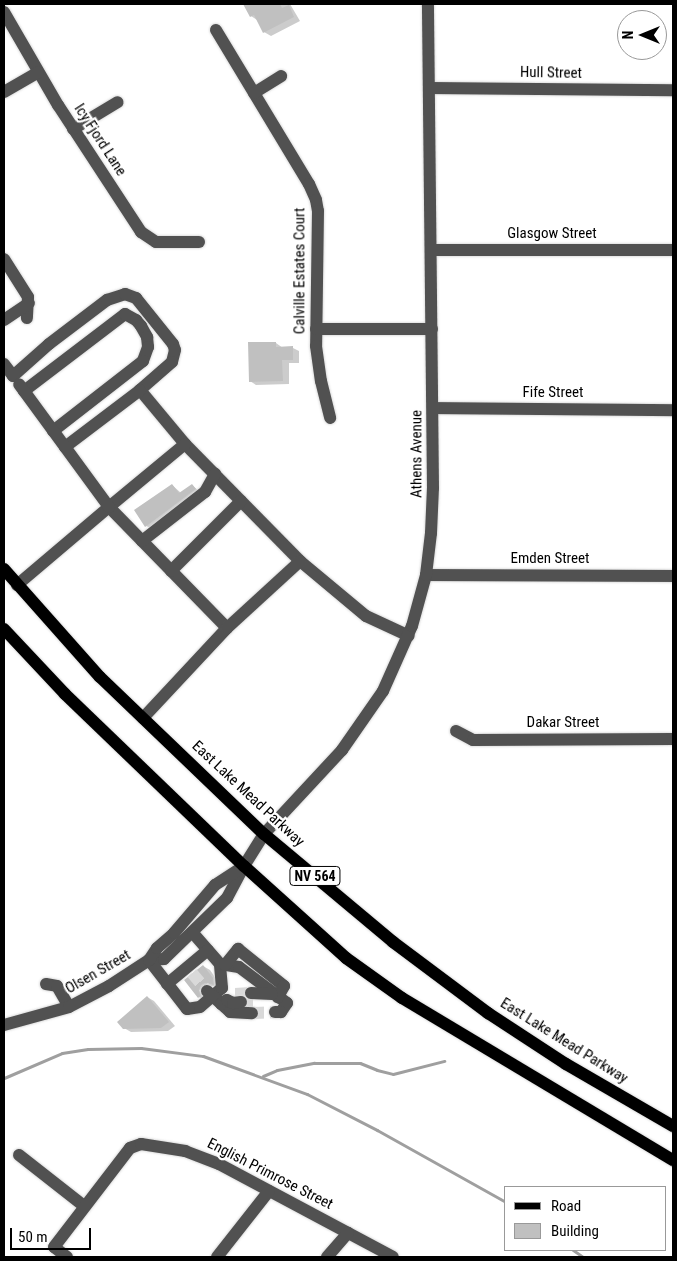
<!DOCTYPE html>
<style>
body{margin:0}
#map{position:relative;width:677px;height:1261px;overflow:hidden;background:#fff;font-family:"Roboto Condensed",sans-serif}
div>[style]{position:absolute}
.shadow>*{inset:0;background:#0003}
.stream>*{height:3px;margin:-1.5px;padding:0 1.5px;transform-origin:1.5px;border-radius:1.5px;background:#9f9f9f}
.building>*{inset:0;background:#c0c0c0}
.minor-tunnel>*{height:12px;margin-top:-6px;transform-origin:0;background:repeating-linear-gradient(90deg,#d9d9d9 0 12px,transparent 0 18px)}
.roads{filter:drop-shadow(0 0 1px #dbdbdb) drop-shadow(0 0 1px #dbdbdb)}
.minor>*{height:12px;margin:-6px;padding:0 6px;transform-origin:6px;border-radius:6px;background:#515151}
.major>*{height:12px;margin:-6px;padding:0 6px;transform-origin:6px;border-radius:6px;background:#000}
span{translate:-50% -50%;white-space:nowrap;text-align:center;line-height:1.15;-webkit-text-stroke:4.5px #fff;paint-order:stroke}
.shield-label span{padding:1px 4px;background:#fff;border:1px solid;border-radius:4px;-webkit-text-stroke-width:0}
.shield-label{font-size:14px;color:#000;font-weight:700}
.street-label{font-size:15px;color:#000}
.frame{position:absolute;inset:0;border:5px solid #000;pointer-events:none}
.legend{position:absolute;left:504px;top:1186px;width:162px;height:65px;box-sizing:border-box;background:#fff;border:1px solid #999;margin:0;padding:6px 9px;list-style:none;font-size:15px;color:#000}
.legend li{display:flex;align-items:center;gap:10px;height:25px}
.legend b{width:25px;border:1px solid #999}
.north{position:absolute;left:617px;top:10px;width:50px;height:50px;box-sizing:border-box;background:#fff;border:1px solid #999;border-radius:50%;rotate:270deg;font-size:14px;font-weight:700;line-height:20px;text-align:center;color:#000}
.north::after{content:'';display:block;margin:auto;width:18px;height:22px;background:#000;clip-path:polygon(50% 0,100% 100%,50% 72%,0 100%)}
.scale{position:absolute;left:10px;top:1228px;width:81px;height:22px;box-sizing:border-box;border:2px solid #000;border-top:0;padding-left:6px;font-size:15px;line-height:18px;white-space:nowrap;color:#000;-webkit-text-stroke:4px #fff;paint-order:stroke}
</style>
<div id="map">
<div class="shadow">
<div style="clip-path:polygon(245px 4px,290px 4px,300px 21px,271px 36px,264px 32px,257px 20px,251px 16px)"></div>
<div style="clip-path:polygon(276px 343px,283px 348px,293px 348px,299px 351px,299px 363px,289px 363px,289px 384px,256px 385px,250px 381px)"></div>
<div style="clip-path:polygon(172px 485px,181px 493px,192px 485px,201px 493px,153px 529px,146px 526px)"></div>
<div style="clip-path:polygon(203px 966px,210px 970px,219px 983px,220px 987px,212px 986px,208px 989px,205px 1001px,199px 997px,186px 981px)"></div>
<div style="clip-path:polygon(147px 997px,154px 1001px,175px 1026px,168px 1031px,131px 1032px,124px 1028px)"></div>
</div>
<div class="stream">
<div style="left:263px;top:1076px;width:15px;rotate:-23deg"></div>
<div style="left:277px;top:1070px;width:38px;rotate:-11deg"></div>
<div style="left:314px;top:1063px;width:46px"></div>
<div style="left:360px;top:1063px;width:18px;rotate:22deg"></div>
<div style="left:377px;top:1070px;width:16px;rotate:14deg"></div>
<div style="left:393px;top:1074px;width:53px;rotate:-14.3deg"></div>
<div style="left:4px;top:1078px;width:63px;rotate:-23.3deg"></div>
<div style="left:62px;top:1053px;width:26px;rotate:-9deg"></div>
<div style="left:88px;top:1049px;width:53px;rotate:-1.1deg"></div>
<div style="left:141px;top:1048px;width:63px;rotate:7.4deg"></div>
<div style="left:203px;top:1056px;width:111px;rotate:20.1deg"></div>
<div style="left:307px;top:1094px;width:79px;rotate:27.2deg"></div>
<div style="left:377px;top:1130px;width:148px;rotate:29.2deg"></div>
<div style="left:573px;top:1250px;width:12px;rotate:35deg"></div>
</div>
<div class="building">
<div style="clip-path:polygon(243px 4px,280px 4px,282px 8px,289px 5px,294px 17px,263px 33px,254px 15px,250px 17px)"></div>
<div style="clip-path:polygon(248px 342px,276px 342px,276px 347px,293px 346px,293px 360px,282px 360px,283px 381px,249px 382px)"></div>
<div style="clip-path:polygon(172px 484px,179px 493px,192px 484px,196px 489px,145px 527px,134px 510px)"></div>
<div style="clip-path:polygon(203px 965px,213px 978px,214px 985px,205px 983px,201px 985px,199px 990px,201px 996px,198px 998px,184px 980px)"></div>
<div style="clip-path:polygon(147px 996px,169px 1022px,161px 1028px,123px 1029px,117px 1022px)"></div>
</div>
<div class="minor-tunnel">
<div style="left:192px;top:973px;width:23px;rotate:50deg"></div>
<div style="left:235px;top:994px;width:16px;rotate:-4deg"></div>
<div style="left:241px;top:1002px;width:17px;rotate:-3deg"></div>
<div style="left:252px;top:1013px;width:23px;rotate:-2deg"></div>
</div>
<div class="roads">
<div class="minor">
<div style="left:4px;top:12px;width:108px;rotate:59.9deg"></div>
<div style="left:58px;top:105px;width:152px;rotate:56.8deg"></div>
<div style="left:141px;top:232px;width:18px;rotate:34deg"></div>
<div style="left:156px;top:242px;width:43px"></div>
<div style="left:216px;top:30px;width:180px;rotate:58.9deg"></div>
<div style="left:309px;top:184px;width:17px;rotate:66deg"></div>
<div style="left:316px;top:200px;width:11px;rotate:80deg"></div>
<div style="left:318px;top:211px;width:135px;rotate:90.8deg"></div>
<div style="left:316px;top:346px;width:35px;rotate:82deg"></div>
<div style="left:321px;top:381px;width:38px;rotate:76deg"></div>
<div style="left:429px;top:88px;width:244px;rotate:0.5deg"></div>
<div style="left:4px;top:92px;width:39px;rotate:-30deg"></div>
<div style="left:254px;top:93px;width:32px;rotate:-32deg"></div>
<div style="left:73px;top:129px;width:52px;rotate:-31deg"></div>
<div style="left:431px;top:250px;width:242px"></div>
<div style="left:4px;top:259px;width:45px;rotate:57.7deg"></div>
<div style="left:28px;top:297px;width:21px;rotate:93deg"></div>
<div style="left:4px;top:320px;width:30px;rotate:-34deg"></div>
<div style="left:316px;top:329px;width:116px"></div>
<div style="left:4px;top:364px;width:15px;rotate:53deg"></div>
<div style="left:13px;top:376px;width:48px;rotate:-41.6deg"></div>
<div style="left:49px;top:344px;width:73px;rotate:-37.2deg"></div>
<div style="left:107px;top:300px;width:19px;rotate:-18deg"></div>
<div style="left:125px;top:294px;width:12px;rotate:20deg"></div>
<div style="left:136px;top:298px;width:59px;rotate:51.2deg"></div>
<div style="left:173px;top:344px;width:6px;rotate:72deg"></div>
<div style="left:175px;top:350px;width:12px;rotate:104deg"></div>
<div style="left:172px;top:362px;width:43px;rotate:138.8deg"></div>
<div style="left:140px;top:390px;width:70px;rotate:50.2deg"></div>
<div style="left:185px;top:444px;width:164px;rotate:45.5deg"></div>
<div style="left:300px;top:561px;width:86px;rotate:39.8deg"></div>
<div style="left:366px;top:616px;width:47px;rotate:24.9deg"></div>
<div style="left:24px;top:391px;width:127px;rotate:-37.3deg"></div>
<div style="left:125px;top:314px;width:13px;rotate:29deg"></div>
<div style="left:136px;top:320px;width:8px;rotate:50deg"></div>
<div style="left:141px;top:326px;width:13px;rotate:61deg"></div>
<div style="left:147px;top:337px;width:10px;rotate:84deg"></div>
<div style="left:148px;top:347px;width:15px;rotate:110deg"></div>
<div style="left:143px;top:361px;width:114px;rotate:142.1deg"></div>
<div style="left:433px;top:408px;width:240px;rotate:0.5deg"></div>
<div style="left:185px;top:444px;width:99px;rotate:140.3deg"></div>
<div style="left:109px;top:507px;width:169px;rotate:45.7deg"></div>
<div style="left:65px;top:447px;width:94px;rotate:-37.2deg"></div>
<div style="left:142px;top:541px;width:80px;rotate:-37.9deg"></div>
<div style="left:205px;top:492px;width:21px;rotate:-61deg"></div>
<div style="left:171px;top:571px;width:99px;rotate:-45deg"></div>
<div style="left:426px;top:575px;width:247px;rotate:0.2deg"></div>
<div style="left:17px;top:585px;width:121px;rotate:-40.3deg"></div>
<div style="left:109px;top:507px;width:152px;rotate:-126.2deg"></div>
<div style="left:143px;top:718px;width:123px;rotate:-47deg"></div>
<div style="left:227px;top:628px;width:99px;rotate:-42.5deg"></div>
<div style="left:456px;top:731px;width:19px;rotate:28deg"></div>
<div style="left:473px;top:740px;width:200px;rotate:-0.3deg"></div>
<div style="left:149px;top:960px;width:15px;rotate:-4deg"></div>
<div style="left:164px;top:959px;width:88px;rotate:-44.1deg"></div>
<div style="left:227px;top:898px;width:36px;rotate:-62deg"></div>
<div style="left:244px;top:866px;width:38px;rotate:-58deg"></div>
<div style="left:264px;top:834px;width:115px;rotate:-47.1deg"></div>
<div style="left:342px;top:750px;width:72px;rotate:-55.2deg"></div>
<div style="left:383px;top:691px;width:71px;rotate:-66deg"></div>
<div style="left:412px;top:626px;width:53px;rotate:-74.6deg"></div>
<div style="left:426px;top:575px;width:42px;rotate:-83.2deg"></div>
<div style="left:431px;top:533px;width:45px;rotate:-87.5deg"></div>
<div style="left:433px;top:488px;width:484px;rotate:-90.6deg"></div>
<div style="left:149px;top:960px;width:62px;rotate:52.2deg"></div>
<div style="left:187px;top:1009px;width:13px;rotate:-9deg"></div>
<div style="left:200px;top:1007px;width:29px;rotate:-41deg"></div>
<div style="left:222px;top:988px;width:24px;rotate:-95deg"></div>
<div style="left:220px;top:964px;width:41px;rotate:-131.1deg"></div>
<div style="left:220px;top:964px;width:19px;rotate:9deg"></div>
<div style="left:239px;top:967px;width:60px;rotate:36.9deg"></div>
<div style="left:287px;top:1003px;width:11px;rotate:124deg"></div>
<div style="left:281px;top:1012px;width:6px;rotate:180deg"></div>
<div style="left:225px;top:965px;width:21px;rotate:-51deg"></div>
<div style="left:238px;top:949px;width:59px;rotate:38.8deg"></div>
<div style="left:284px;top:986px;width:13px;rotate:119deg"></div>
<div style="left:46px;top:984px;width:11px;rotate:10deg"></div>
<div style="left:57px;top:986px;width:24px;rotate:60deg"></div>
<div style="left:167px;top:984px;width:53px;rotate:-39.7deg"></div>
<div style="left:207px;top:991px;width:31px;rotate:42deg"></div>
<div style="left:230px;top:1012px;width:22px;rotate:3deg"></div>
<div style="left:251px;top:993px;width:21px;rotate:3deg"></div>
<div style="left:221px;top:1004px;width:7px;rotate:-34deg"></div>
<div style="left:227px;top:1000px;width:7px;rotate:27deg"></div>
<div style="left:233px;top:1003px;width:8px;rotate:-7deg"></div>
<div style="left:4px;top:1025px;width:67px;rotate:-15.5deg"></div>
<div style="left:69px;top:1007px;width:45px;rotate:-27.7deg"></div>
<div style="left:109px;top:986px;width:48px;rotate:-33deg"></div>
<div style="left:149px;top:960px;width:14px;rotate:-56deg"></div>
<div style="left:157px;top:948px;width:23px;rotate:-41deg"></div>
<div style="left:174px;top:933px;width:63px;rotate:-49.5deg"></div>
<div style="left:215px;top:885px;width:31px;rotate:-33deg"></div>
<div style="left:19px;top:1155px;width:83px;rotate:38.1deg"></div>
<div style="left:67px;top:1257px;width:16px;rotate:-142deg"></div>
<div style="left:54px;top:1247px;width:125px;rotate:-52.5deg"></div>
<div style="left:130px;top:1148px;width:12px;rotate:-20deg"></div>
<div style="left:141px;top:1144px;width:45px;rotate:9deg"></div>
<div style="left:185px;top:1151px;width:36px;rotate:21deg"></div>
<div style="left:219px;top:1164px;width:197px;rotate:28.1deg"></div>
<div style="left:217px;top:1257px;width:84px;rotate:-51.8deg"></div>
<div style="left:327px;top:1257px;width:32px;rotate:-49deg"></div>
</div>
<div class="major">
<div style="left:4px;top:569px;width:144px;rotate:48.4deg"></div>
<div style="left:100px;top:677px;width:227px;rotate:43.8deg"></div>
<div style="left:264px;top:834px;width:168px;rotate:39.9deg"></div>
<div style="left:393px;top:942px;width:119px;rotate:36.8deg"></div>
<div style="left:488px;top:1013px;width:93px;rotate:33.2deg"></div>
<div style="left:566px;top:1064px;width:124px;rotate:30.1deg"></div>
<div style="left:4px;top:629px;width:89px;rotate:46.8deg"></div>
<div style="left:65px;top:694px;width:248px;rotate:43.9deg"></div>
<div style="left:244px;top:866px;width:137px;rotate:42deg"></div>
<div style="left:346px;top:958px;width:69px;rotate:35.5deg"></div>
<div style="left:402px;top:998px;width:316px;rotate:30.9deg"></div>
</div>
</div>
<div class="shield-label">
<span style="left:315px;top:876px">NV 564</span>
</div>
<div class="street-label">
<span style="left:551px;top:73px;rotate:1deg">Hull Street</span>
<span style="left:100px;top:140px;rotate:57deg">Icy Fjord Lane</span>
<span style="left:552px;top:234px">Glasgow Street</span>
<span style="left:300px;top:271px;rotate:-90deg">Calville Estates Court</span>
<span style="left:553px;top:393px">Fife Street</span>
<span style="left:417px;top:454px;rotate:-90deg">Athens Avenue</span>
<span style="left:550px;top:559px">Emden Street</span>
<span style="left:563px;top:723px">Dakar Street</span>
<span style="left:248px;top:794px;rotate:43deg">East Lake Mead Parkway</span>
<span style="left:98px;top:972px;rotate:-30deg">Olsen Street</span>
<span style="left:564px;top:1041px;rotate:32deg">East Lake Mead Parkway</span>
<span style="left:270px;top:1174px;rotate:27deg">English Primrose Street</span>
</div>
<div class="frame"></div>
<ul class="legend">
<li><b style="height:6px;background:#000"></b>Road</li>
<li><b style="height:14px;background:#c0c0c0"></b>Building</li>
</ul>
<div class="north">N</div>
<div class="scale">50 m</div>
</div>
